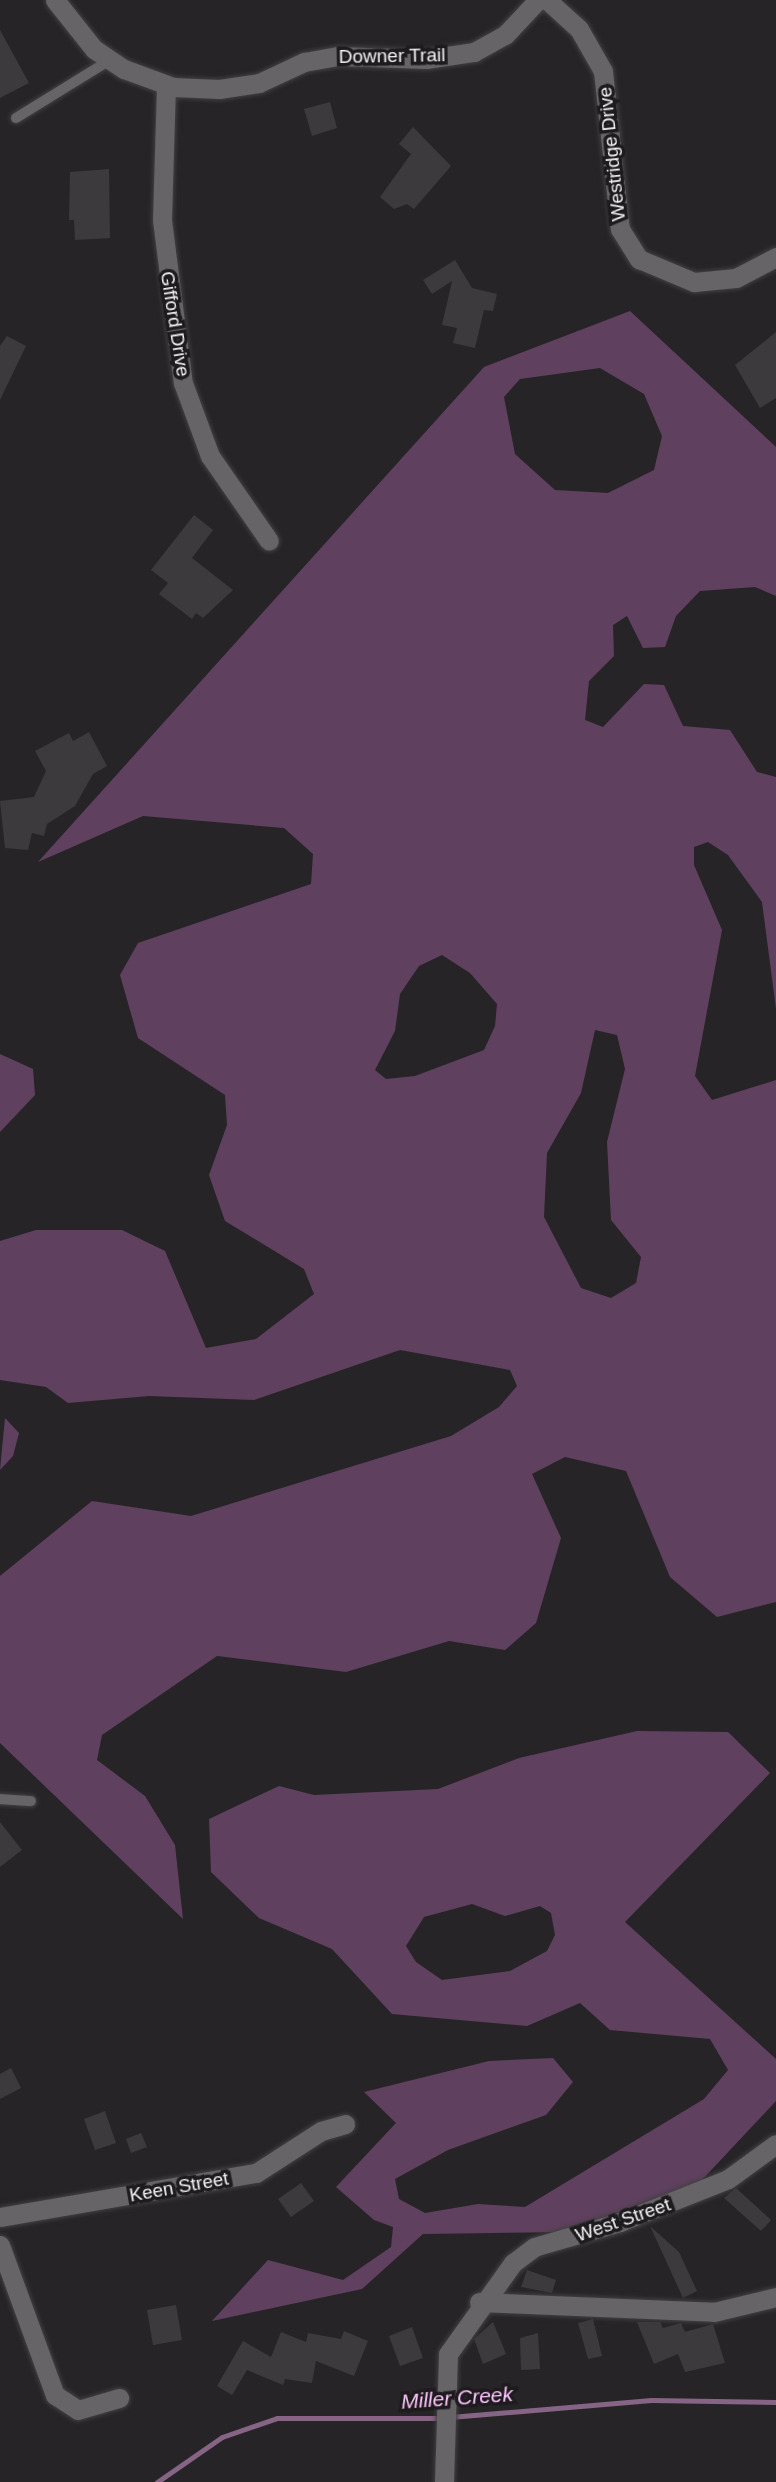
<!DOCTYPE html>
<style>
body{margin:0}
#map{position:relative;width:776px;height:2482px;overflow:hidden;background:#272427;font-family:Helvetica,sans-serif}
div>[style]{position:absolute}
.forest>*{inset:0;background:#60405f}
.stream>*{height:5px;margin:-2.5px;padding:0 2.5px;transform-origin:2.5px;border-radius:2.5px;background:#866485}
.building>*{inset:0;background:#3c3a3c}
.roads{filter:drop-shadow(0 0 2px #424042) drop-shadow(0 0 2px #424042)}
.lane>*{height:10px;margin:-5px;padding:0 5px;transform-origin:5px;border-radius:5px;background:#666466}
.street>*{height:19px;margin:-9.5px;padding:0 9.5px;transform-origin:9.5px;border-radius:9.5px;background:#666466}
span{translate:-50% -50%;white-space:nowrap;text-align:center;line-height:1.15;-webkit-text-stroke:7px #1d1b1d;paint-order:stroke}
.street-label{font-size:19px;color:#f2f1f2}
.water-label{font-size:21px;color:#fdc5fc;font-style:italic}
</style>
<div id="map">
<div class="forest">
<div style="clip-path:polygon(evenodd,630px 311px,776px 447px,776px 596px,755px 587px,700px 591px,676px 616px,665px 647px,643px 648px,627px 616px,613px 625px,614px 656px,589px 681px,585px 720px,603px 727px,644px 684px,664px 685px,683px 726px,730px 730px,757px 772px,776px 777px,776px 1009px,762px 902px,728px 855px,708px 842px,694px 847px,694px 865px,722px 930px,695px 1076px,712px 1100px,776px 1080px,776px 1602px,717px 1617px,670px 1577px,626px 1471px,565px 1457px,532px 1474px,561px 1538px,536px 1623px,505px 1650px,449px 1641px,346px 1672px,217px 1656px,102px 1735px,97px 1760px,145px 1796px,175px 1845px,183px 1919px,0 1743px,0 1576px,92px 1501px,191px 1516px,451px 1436px,499px 1407px,517px 1386px,510px 1370px,400px 1350px,254px 1400px,149px 1396px,68px 1403px,46px 1387px,0 1380px,0 1241px,36px 1230px,122px 1230px,165px 1251px,206px 1348px,256px 1339px,314px 1294px,304px 1269px,225px 1221px,209px 1175px,227px 1125px,225px 1095px,138px 1038px,120px 975px,138px 943px,311px 884px,313px 854px,284px 828px,143px 816px,38px 862px,484px 367px,630px 311px,600px 368px,644px 394px,662px 436px,654px 470px,608px 493px,555px 490px,515px 454px,504px 397px,520px 379px,600px 368px,630px 311px,442px 955px,470px 973px,497px 1004px,495px 1026px,484px 1050px,415px 1076px,386px 1079px,375px 1070px,395px 1031px,400px 994px,419px 966px,442px 955px,630px 311px,595px 1030px,617px 1035px,625px 1069px,607px 1142px,611px 1220px,641px 1257px,636px 1283px,611px 1298px,581px 1288px,544px 1217px,547px 1153px,581px 1093px,595px 1030px)"></div>
<div style="clip-path:polygon(0 1054px,33px 1069px,35px 1095px,0 1132px)"></div>
<div style="clip-path:polygon(5px 1418px,19px 1433px,13px 1456px,0 1470px)"></div>
<div style="clip-path:polygon(evenodd,637px 1731px,728px 1732px,770px 1773px,625px 1922px,776px 2059px,776px 2101px,701px 2181px,570px 2232px,423px 2234px,362px 2289px,212px 2321px,268px 2260px,343px 2280px,391px 2247px,393px 2227px,374px 2220px,336px 2187px,396px 2123px,364px 2092px,489px 2061px,553px 2058px,573px 2082px,546px 2115px,448px 2150px,395px 2179px,399px 2199px,425px 2213px,478px 2204px,525px 2207px,704px 2099px,728px 2070px,710px 2039px,610px 2030px,580px 2003px,527px 2026px,392px 2014px,332px 1949px,259px 1918px,211px 1872px,209px 1819px,279px 1786px,314px 1795px,438px 1789px,519px 1758px,637px 1731px,472px 1904px,505px 1916px,540px 1906px,551px 1913px,555px 1935px,547px 1951px,510px 1971px,442px 1980px,416px 1962px,406px 1946px,424px 1917px,472px 1904px)"></div>
</div>
<div class="stream">
<div style="left:450px;top:2417px;width:202px;rotate:-4.8deg"></div>
<div style="left:651px;top:2400px;width:125px;rotate:0.9deg"></div>
<div style="left:157px;top:2482px;width:79px;rotate:-34.7deg"></div>
<div style="left:222px;top:2437px;width:58px;rotate:-19.1deg"></div>
<div style="left:277px;top:2418px;width:164px"></div>
</div>
<div class="building">
<div style="clip-path:polygon(0 30px,29px 83px,0 98px)"></div>
<div style="clip-path:polygon(330px 102px,337px 128px,312px 136px,304px 109px)"></div>
<div style="clip-path:polygon(413px 127px,451px 166px,414px 209px,407px 204px,394px 209px,380px 197px,411px 154px,399px 144px)"></div>
<div style="clip-path:polygon(109px 169px,110px 238px,75px 240px,74px 220px,69px 220px,70px 172px)"></div>
<div style="clip-path:polygon(455px 260px,472px 288px,497px 294px,493px 311px,484px 310px,475px 348px,453px 343px,457px 328px,442px 325px,452px 281px,432px 294px,423px 280px)"></div>
<div style="clip-path:polygon(776px 332px,776px 398px,760px 408px,735px 365px)"></div>
<div style="clip-path:polygon(7px 336px,26px 346px,0 400px,0 346px)"></div>
<div style="clip-path:polygon(194px 515px,213px 530px,192px 558px,233px 590px,203px 618px,196px 613px,192px 619px,159px 594px,168px 583px,151px 570px)"></div>
<div style="clip-path:polygon(89px 732px,107px 766px,93px 774px,75px 806px,47px 824px,44px 836px,32px 833px,28px 850px,5px 848px,0 801px,34px 797px,46px 771px,35px 751px,69px 733px,73px 741px)"></div>
<div style="clip-path:polygon(0 1822px,22px 1850px,0 1867px)"></div>
<div style="clip-path:polygon(11px 2068px,21px 2088px,0 2099px,0 2074px)"></div>
<div style="clip-path:polygon(105px 2111px,116px 2143px,95px 2150px,84px 2119px)"></div>
<div style="clip-path:polygon(141px 2133px,147px 2147px,131px 2153px,126px 2139px)"></div>
<div style="clip-path:polygon(301px 2183px,314px 2201px,291px 2217px,278px 2199px)"></div>
<div style="clip-path:polygon(736px 2188px,771px 2220px,761px 2231px,724px 2198px)"></div>
<div style="clip-path:polygon(650px 2226px,679px 2252px,697px 2291px,683px 2298px)"></div>
<div style="clip-path:polygon(527px 2270px,556px 2280px,552px 2293px,521px 2287px)"></div>
<div style="clip-path:polygon(176px 2305px,182px 2340px,153px 2345px,147px 2310px)"></div>
<div style="clip-path:polygon(593px 2319px,602px 2356px,588px 2359px,578px 2323px)"></div>
<div style="clip-path:polygon(493px 2322px,506px 2354px,483px 2364px,474px 2339px)"></div>
<div style="clip-path:polygon(637px 2322px,660px 2322px,663px 2328px,681px 2323px,685px 2332px,713px 2324px,725px 2363px,685px 2372px,678px 2354px,654px 2364px)"></div>
<div style="clip-path:polygon(412px 2327px,423px 2358px,400px 2366px,389px 2336px)"></div>
<div style="clip-path:polygon(344px 2331px,368px 2341px,354px 2376px,316px 2361px,312px 2383px,285px 2379px,283px 2385px,247px 2370px,232px 2395px,217px 2386px,243px 2341px,271px 2357px,281px 2332px,306px 2342px,308px 2333px,341px 2339px)"></div>
<div style="clip-path:polygon(538px 2333px,540px 2369px,521px 2370px,520px 2338px)"></div>
</div>
<div class="roads">
<div class="lane">
<div style="left:16px;top:118px;width:110px;rotate:-31.7deg"></div>
<div style="left:0;top:1799px;width:31px;rotate:4deg"></div>
</div>
<div class="street">
<div style="left:55px;top:0;width:63px;rotate:51.5deg"></div>
<div style="left:94px;top:49px;width:36px;rotate:34deg"></div>
<div style="left:124px;top:69px;width:52px;rotate:20.2deg"></div>
<div style="left:173px;top:87px;width:46px;rotate:2.5deg"></div>
<div style="left:219px;top:89px;width:40px;rotate:-8.5deg"></div>
<div style="left:259px;top:83px;width:50px;rotate:-25deg"></div>
<div style="left:304px;top:62px;width:35px;rotate:-10deg"></div>
<div style="left:338px;top:56px;width:88px;rotate:2deg"></div>
<div style="left:426px;top:59px;width:49px;rotate:-8.3deg"></div>
<div style="left:474px;top:52px;width:35px;rotate:-29deg"></div>
<div style="left:505px;top:35px;width:48px;rotate:-46.7deg"></div>
<div style="left:547px;top:0;width:43px;rotate:42.2deg"></div>
<div style="left:579px;top:29px;width:48px;rotate:60.3deg"></div>
<div style="left:603px;top:71px;width:159px;rotate:83.9deg"></div>
<div style="left:620px;top:229px;width:36px;rotate:58deg"></div>
<div style="left:639px;top:259px;width:60px;rotate:22.7deg"></div>
<div style="left:694px;top:282px;width:42px;rotate:-5.4deg"></div>
<div style="left:736px;top:278px;width:45px;rotate:-27.7deg"></div>
<div style="left:166px;top:85px;width:135px;rotate:91.7deg"></div>
<div style="left:162px;top:220px;width:164px;rotate:82.7deg"></div>
<div style="left:183px;top:383px;width:78px;rotate:69.7deg"></div>
<div style="left:210px;top:456px;width:103px;rotate:55.2deg"></div>
<div style="left:0;top:2217px;width:260px;rotate:-9.8deg"></div>
<div style="left:256px;top:2173px;width:77px;rotate:-32.9deg"></div>
<div style="left:321px;top:2131px;width:25px;rotate:-16deg"></div>
<div style="left:0;top:2245px;width:160px;rotate:69.9deg"></div>
<div style="left:55px;top:2395px;width:27px;rotate:33deg"></div>
<div style="left:78px;top:2410px;width:43px;rotate:-16.3deg"></div>
<div style="left:479px;top:2302px;width:235px;rotate:2.4deg"></div>
<div style="left:714px;top:2312px;width:64px;rotate:-13.6deg"></div>
<div style="left:444px;top:2482px;width:128px;rotate:-88.2deg"></div>
<div style="left:448px;top:2354px;width:112px;rotate:-54.5deg"></div>
<div style="left:513px;top:2263px;width:26px;rotate:-37deg"></div>
<div style="left:534px;top:2247px;width:90px;rotate:-16.2deg"></div>
<div style="left:620px;top:2222px;width:116px;rotate:-21.7deg"></div>
<div style="left:728px;top:2179px;width:59px;rotate:-36.1deg"></div>
</div>
</div>
<div class="street-label">
<span style="left:392px;top:56px;rotate:-1deg">Downer Trail</span>
<span style="left:612px;top:154px;rotate:-96deg">Westridge Drive</span>
<span style="left:175px;top:324px;rotate:81deg">Gifford Drive</span>
<span style="left:179px;top:2187px;rotate:-10deg">Keen Street</span>
<span style="left:623px;top:2220px;rotate:-19deg">West Street</span>
</div>
<div class="water-label">
<span style="left:457px;top:2398px;rotate:-4deg">Miller Creek</span>
</div>
</div>
